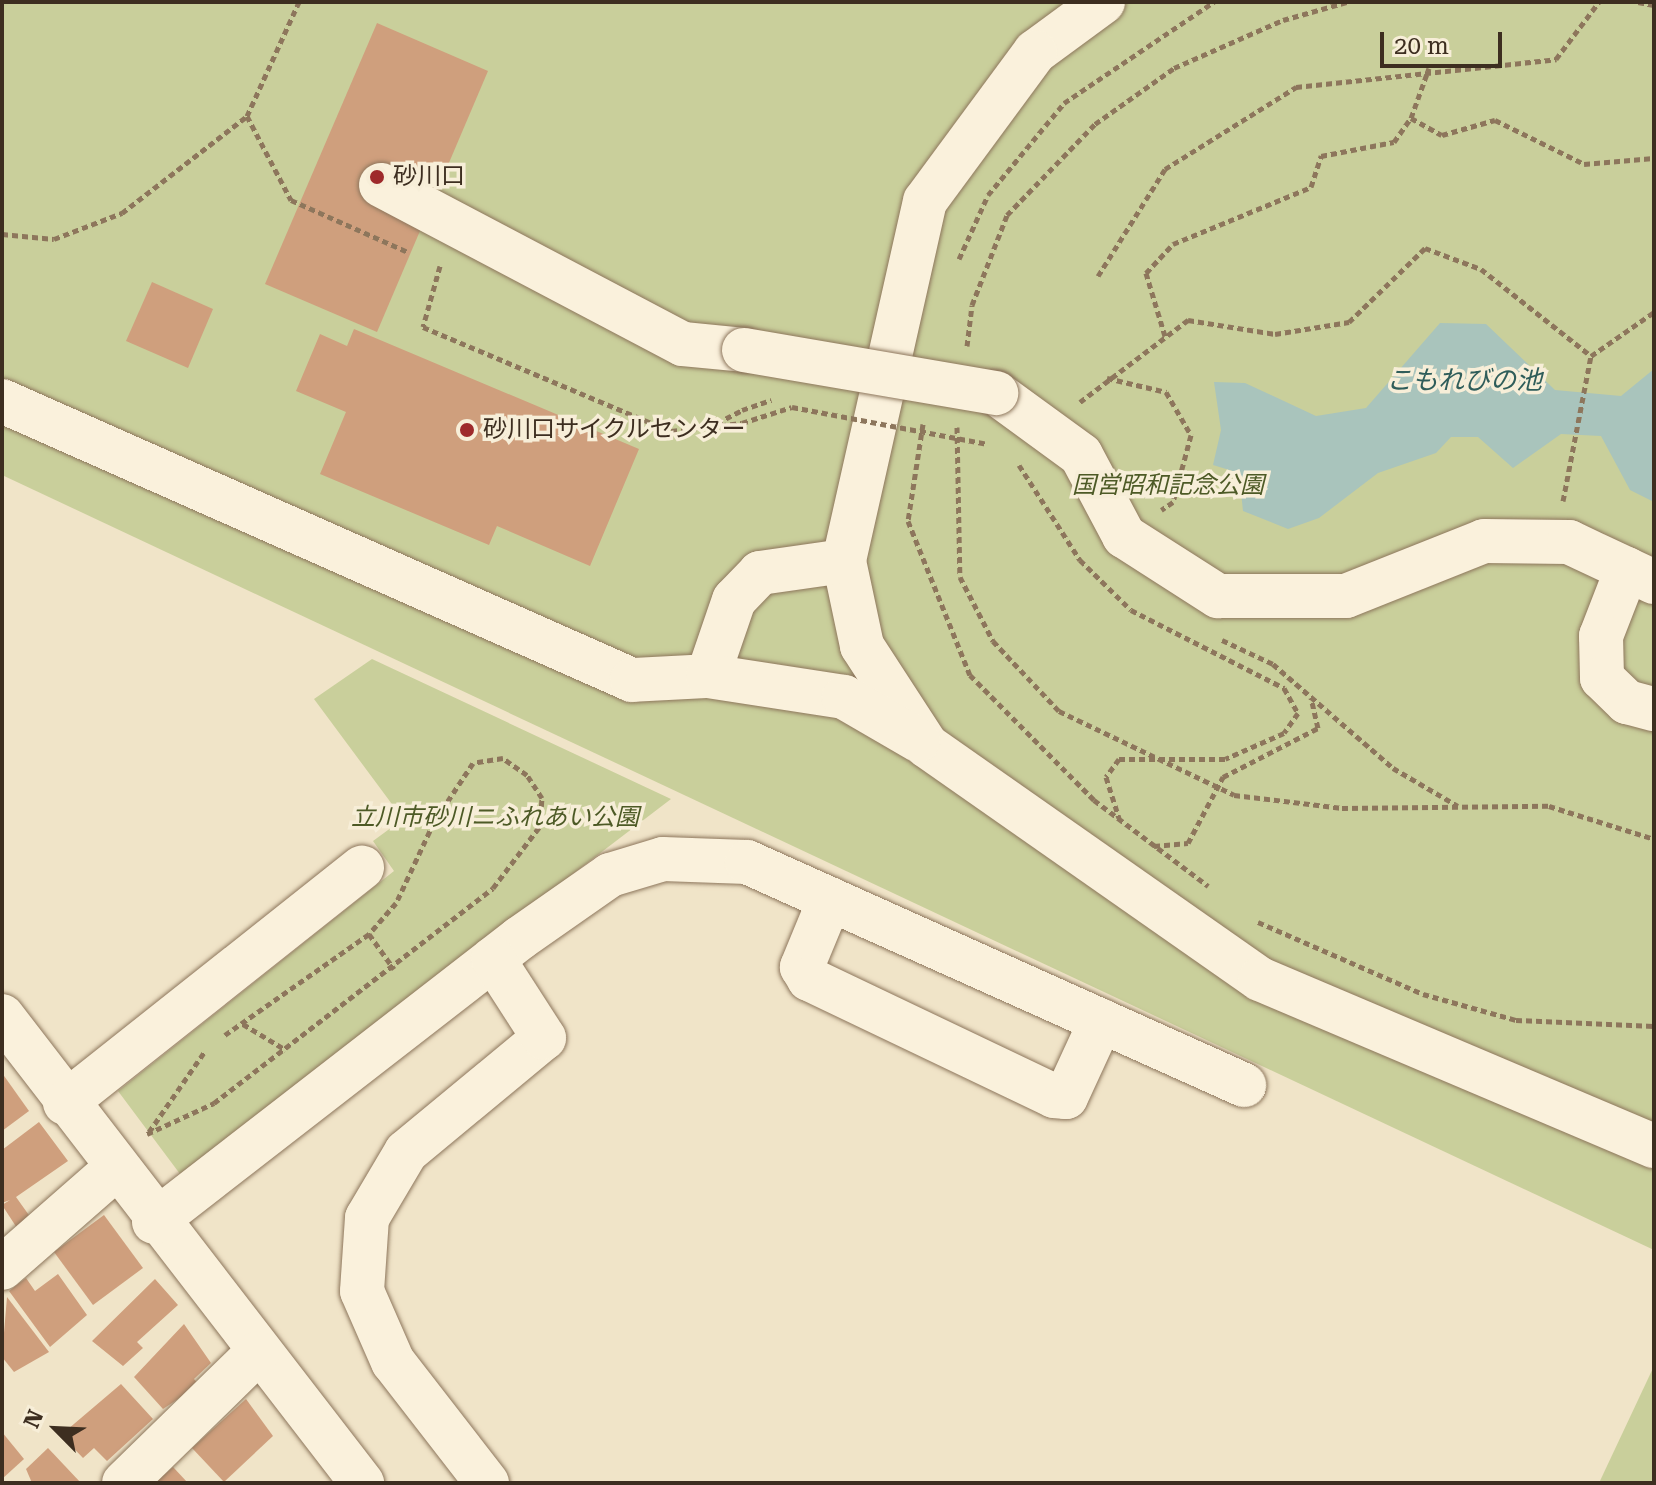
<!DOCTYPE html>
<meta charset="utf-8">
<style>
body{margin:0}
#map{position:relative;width:1656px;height:1485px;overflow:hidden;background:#f0e4c8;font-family:"Roboto Serif","Noto Sans JP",serif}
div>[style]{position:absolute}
.green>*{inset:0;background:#c9cf9b}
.water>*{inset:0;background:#a9c4bc}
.building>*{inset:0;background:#cf9f7d}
.path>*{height:5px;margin-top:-2.5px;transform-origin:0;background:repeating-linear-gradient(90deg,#8d765c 0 6px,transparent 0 10px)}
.roads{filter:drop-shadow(0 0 2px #8d765c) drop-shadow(0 0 2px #8d765c)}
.minor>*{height:44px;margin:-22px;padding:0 22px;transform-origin:22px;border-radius:22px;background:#faf1dc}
.path-bridge>*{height:5px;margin-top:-2.5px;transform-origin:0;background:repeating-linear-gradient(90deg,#8d765c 0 6px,transparent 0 10px)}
.bridges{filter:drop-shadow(0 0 2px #8d765c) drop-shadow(0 0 2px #8d765c)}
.minor-bridge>*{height:44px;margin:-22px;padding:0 22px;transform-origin:22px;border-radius:22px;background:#faf1dc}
.dots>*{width:22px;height:22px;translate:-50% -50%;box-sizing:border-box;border:4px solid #f7eed8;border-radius:50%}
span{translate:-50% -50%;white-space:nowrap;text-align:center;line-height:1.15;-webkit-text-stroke:7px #f7eed8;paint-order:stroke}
.poi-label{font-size:24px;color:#3d2e20}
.left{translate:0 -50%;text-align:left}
.park-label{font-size:24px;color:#4d5a26;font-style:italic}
.water-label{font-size:26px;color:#2f5d5a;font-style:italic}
.frame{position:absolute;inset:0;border:4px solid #3d2e20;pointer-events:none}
.north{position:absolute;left:16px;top:1389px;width:80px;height:80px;-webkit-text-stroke:6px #f7eed8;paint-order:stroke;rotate:294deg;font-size:22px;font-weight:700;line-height:32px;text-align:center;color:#3d2e20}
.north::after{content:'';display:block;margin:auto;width:28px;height:36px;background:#3d2e20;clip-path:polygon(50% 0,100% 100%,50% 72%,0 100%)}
.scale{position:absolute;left:1380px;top:32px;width:122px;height:36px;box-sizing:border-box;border:4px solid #3d2e20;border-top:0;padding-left:10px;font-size:24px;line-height:28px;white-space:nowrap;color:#3d2e20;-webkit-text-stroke:6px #f7eed8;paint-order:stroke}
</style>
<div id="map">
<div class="green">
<div style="clip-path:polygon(2px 2px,1654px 2px,1654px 1250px,2px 475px)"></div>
<div style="clip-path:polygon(372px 659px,671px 799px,180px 1174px,118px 1091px,394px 871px,373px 841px,403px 819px,314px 699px)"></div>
<div style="clip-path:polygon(1654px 1366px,1654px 1483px,1599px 1483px)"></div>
</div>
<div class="water">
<div style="clip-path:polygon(1440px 323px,1486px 324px,1555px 390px,1621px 396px,1654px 369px,1654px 502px,1630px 490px,1601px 436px,1561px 434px,1513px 468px,1478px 437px,1451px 437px,1436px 453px,1378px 473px,1319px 518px,1288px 529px,1243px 511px,1239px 473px,1213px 465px,1221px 430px,1214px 382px,1245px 383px,1316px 416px,1366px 408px)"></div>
</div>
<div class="building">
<div style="clip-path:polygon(377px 23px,488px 71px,377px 332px,265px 284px)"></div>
<div style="clip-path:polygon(152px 282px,213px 309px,188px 368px,126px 341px)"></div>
<div style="clip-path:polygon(354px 329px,639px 449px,590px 566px,497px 526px,489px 545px,320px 474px,346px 412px,296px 391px,320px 334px,347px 346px)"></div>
<div style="clip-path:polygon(2px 1073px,29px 1111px,2px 1131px)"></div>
<div style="clip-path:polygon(39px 1122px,68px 1161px,16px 1197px,31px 1218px,17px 1228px,2px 1205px,10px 1200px,2px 1203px,2px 1150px)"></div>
<div style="clip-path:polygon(104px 1215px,143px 1268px,93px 1305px,54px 1252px)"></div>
<div style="clip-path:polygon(58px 1274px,87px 1315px,50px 1347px,9px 1291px,26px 1278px,35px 1291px)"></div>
<div style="clip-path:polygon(155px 1279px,178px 1305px,137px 1342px,143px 1348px,123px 1366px,92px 1341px)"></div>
<div style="clip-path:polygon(7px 1297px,49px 1352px,14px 1372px,2px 1357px)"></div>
<div style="clip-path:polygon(184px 1324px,211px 1363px,194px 1379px,199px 1385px,163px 1409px,134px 1377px)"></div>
<div style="clip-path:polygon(121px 1384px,153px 1419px,107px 1461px,94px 1448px,83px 1458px,61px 1435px)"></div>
<div style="clip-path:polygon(246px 1399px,273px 1436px,224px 1482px,192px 1448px)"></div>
<div style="clip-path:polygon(2px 1432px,24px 1459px,2px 1479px)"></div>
<div style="clip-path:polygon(48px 1448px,81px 1483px,32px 1483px,26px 1469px)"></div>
<div style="clip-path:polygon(173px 1467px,188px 1483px,151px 1483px,158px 1480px)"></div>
</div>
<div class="path">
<div style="left:1638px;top:2px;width:16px;rotate:11deg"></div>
<div style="left:247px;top:116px;width:95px;rotate:62.4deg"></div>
<div style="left:291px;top:200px;width:128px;rotate:24deg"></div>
<div style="left:1411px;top:118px;width:53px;rotate:-70.2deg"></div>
<div style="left:2px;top:234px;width:52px;rotate:5.5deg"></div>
<div style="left:54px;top:239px;width:73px;rotate:-20.9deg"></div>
<div style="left:122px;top:213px;width:158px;rotate:-37.8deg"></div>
<div style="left:247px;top:116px;width:125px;rotate:-65.5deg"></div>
<div style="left:959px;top:259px;width:70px;rotate:-65.6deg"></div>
<div style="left:988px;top:195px;width:119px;rotate:-50.4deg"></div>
<div style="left:1064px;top:103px;width:181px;rotate:-34deg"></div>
<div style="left:440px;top:266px;width:63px;rotate:105.6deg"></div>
<div style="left:423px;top:327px;width:269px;rotate:22.8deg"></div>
<div style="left:671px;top:431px;width:71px;rotate:-6.4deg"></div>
<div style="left:1098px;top:276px;width:126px;rotate:-57.9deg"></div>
<div style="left:1165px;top:169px;width:155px;rotate:-32deg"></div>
<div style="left:1296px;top:87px;width:262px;rotate:-6.1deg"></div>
<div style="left:1556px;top:59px;width:71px;rotate:-53deg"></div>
<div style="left:1165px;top:336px;width:66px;rotate:-106.8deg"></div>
<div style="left:1146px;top:273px;width:40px;rotate:-47deg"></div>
<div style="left:1173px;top:244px;width:149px;rotate:-22.4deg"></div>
<div style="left:1311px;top:187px;width:33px;rotate:-72deg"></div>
<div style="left:1321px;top:156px;width:74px;rotate:-10.9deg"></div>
<div style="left:1394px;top:142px;width:29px;rotate:-55deg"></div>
<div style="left:1411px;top:118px;width:35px;rotate:29deg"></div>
<div style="left:1442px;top:135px;width:55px;rotate:-15.8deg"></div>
<div style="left:1495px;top:120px;width:99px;rotate:26.3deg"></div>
<div style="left:1584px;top:164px;width:70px;rotate:-4.9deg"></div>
<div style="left:967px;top:346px;width:41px;rotate:-83deg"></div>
<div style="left:972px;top:305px;width:97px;rotate:-68.7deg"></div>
<div style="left:1007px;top:215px;width:127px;rotate:-46deg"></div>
<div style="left:1095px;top:124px;width:97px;rotate:-35.3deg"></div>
<div style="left:1174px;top:68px;width:119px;rotate:-23.8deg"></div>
<div style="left:1283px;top:20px;width:66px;rotate:-15.7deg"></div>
<div style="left:1107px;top:378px;width:61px;rotate:13.3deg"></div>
<div style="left:1166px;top:392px;width:50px;rotate:59.8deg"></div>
<div style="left:1191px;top:435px;width:69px;rotate:105deg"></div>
<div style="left:1173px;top:502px;width:14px;rotate:146deg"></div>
<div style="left:1080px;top:402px;width:136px;rotate:-37.2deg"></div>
<div style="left:1188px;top:320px;width:88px;rotate:9.1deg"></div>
<div style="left:1275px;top:334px;width:75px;rotate:-9.2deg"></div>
<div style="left:1349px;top:322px;width:106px;rotate:-44.2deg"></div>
<div style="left:1425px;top:248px;width:60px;rotate:20.6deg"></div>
<div style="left:1481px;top:269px;width:140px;rotate:38.3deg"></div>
<div style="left:1591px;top:356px;width:77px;rotate:-34.9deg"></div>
<div style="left:717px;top:423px;width:28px;rotate:-27deg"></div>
<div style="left:923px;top:424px;width:98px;rotate:98.8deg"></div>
<div style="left:908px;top:521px;width:166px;rotate:68.1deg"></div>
<div style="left:970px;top:675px;width:176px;rotate:45.2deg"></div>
<div style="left:1094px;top:800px;width:143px;rotate:37deg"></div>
<div style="left:957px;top:427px;width:150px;rotate:88.9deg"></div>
<div style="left:960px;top:577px;width:72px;rotate:62.7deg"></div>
<div style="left:993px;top:641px;width:96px;rotate:46.7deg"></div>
<div style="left:1059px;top:711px;width:194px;rotate:25.6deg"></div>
<div style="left:1234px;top:795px;width:109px;rotate:6.9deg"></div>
<div style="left:1342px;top:808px;width:207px;rotate:-0.6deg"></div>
<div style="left:1549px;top:806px;width:110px;rotate:17.4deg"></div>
<div style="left:1019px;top:465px;width:113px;rotate:57.3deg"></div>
<div style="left:1080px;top:560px;width:71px;rotate:44.4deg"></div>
<div style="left:1131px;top:610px;width:172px;rotate:27deg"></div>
<div style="left:1284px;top:688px;width:29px;rotate:61deg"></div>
<div style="left:1298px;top:713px;width:24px;rotate:125deg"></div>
<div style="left:1284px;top:733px;width:64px;rotate:156.2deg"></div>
<div style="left:1225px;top:759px;width:106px;rotate:180deg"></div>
<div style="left:1119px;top:759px;width:22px;rotate:126deg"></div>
<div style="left:1106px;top:777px;width:43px;rotate:72.4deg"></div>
<div style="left:1563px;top:501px;width:148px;rotate:-79.1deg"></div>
<div style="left:1222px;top:640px;width:56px;rotate:25.2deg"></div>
<div style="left:1273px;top:664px;width:159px;rotate:40.9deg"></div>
<div style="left:1393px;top:768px;width:75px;rotate:30.3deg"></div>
<div style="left:1154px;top:846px;width:34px;rotate:-5deg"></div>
<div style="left:1188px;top:843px;width:75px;rotate:-62.1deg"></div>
<div style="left:1223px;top:777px;width:107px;rotate:-27.3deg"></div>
<div style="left:1318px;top:728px;width:31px;rotate:-103deg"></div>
<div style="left:1258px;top:922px;width:180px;rotate:23.6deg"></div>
<div style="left:1423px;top:994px;width:97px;rotate:15.6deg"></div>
<div style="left:1516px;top:1020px;width:138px;rotate:2.5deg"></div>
<div style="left:369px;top:934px;width:43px;rotate:54.5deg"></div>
<div style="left:243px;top:1024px;width:50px;rotate:31.2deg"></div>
<div style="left:149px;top:1132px;width:98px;rotate:-55.3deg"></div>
<div style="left:147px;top:1134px;width:74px;rotate:-24.8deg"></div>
<div style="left:214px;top:1103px;width:352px;rotate:-37.6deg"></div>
<div style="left:493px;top:888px;width:78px;rotate:-52.8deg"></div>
<div style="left:540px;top:826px;width:28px;rotate:-86deg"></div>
<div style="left:542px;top:798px;width:27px;rotate:-123deg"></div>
<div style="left:527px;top:775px;width:29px;rotate:-145deg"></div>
<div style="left:503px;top:758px;width:30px;rotate:171deg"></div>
<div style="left:473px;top:763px;width:71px;rotate:123.5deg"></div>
<div style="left:434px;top:822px;width:89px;rotate:115.1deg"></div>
<div style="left:396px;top:903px;width:41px;rotate:131.1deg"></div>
<div style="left:369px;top:934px;width:176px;rotate:145deg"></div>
</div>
<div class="roads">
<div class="minor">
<div style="left:1103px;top:2px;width:84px;rotate:143.7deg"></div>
<div style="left:1035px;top:52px;width:185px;rotate:126.4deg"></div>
<div style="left:925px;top:201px;width:369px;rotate:102.7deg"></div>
<div style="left:844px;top:561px;width:87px;rotate:78deg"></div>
<div style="left:862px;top:646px;width:119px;rotate:57deg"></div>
<div style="left:927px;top:746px;width:406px;rotate:35deg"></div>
<div style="left:1260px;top:979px;width:428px;rotate:23deg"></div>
<div style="left:381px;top:185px;width:341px;rotate:27.8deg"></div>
<div style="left:683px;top:344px;width:61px;rotate:5.6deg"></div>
<div style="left:996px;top:393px;width:105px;rotate:36.1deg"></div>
<div style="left:1081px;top:455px;width:92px;rotate:62deg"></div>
<div style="left:1124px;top:536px;width:112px;rotate:32.6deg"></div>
<div style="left:1218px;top:596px;width:128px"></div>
<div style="left:1346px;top:596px;width:149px;rotate:-21.7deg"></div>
<div style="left:1484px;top:541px;width:85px;rotate:0.7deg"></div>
<div style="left:1569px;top:542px;width:94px;rotate:25.2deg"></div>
<div style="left:2px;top:401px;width:689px;rotate:23.89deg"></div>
<div style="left:632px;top:680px;width:76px;rotate:-3deg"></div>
<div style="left:844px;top:561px;width:85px;rotate:171.9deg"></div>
<div style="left:760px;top:573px;width:37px;rotate:134deg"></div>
<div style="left:734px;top:600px;width:80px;rotate:108.9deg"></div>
<div style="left:708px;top:676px;width:138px;rotate:8.8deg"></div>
<div style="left:844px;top:697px;width:86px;rotate:30.2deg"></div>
<div style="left:1627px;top:569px;width:72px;rotate:111.2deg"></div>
<div style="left:1601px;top:636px;width:42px;rotate:88.6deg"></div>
<div style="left:1602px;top:678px;width:35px;rotate:44deg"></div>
<div style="left:1627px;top:702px;width:28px;rotate:15deg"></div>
<div style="left:830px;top:899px;width:74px;rotate:112.4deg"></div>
<div style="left:802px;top:967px;width:14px;rotate:60deg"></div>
<div style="left:809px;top:979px;width:272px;rotate:25.5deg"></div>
<div style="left:1054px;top:1096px;width:12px;rotate:5deg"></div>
<div style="left:1066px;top:1097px;width:84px;rotate:-65.3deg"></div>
<div style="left:2px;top:1016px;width:590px;rotate:52.37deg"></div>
<div style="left:65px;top:1103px;width:379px;rotate:-38.4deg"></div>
<div style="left:154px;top:1222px;width:463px;rotate:-37.8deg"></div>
<div style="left:520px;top:938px;width:110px;rotate:-35deg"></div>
<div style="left:610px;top:875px;width:55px;rotate:-16.8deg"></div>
<div style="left:663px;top:859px;width:84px;rotate:2deg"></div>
<div style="left:747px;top:862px;width:545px;rotate:24.17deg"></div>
<div style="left:2px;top:1268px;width:149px;rotate:-41.2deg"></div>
<div style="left:124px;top:1483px;width:186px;rotate:-44.3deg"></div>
<div style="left:487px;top:1483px;width:153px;rotate:-127.8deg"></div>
<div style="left:393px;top:1362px;width:77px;rotate:-113.6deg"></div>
<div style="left:362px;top:1291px;width:73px;rotate:-86.1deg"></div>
<div style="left:367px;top:1218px;width:77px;rotate:-59.4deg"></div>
<div style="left:406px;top:1152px;width:179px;rotate:-39.6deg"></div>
<div style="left:544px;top:1038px;width:94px;rotate:-122.8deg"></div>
</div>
</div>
<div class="path-bridge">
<div style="left:742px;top:410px;width:31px;rotate:-19deg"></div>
<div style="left:742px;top:423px;width:52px;rotate:-17.7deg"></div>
<div style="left:792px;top:407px;width:198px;rotate:10.7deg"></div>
</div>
<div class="bridges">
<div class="minor-bridge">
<div style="left:744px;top:350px;width:256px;rotate:9.7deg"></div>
</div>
</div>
<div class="dots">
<div style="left:377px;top:177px;background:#9e2a2b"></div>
<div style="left:467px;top:430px;background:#9e2a2b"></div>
</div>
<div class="poi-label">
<span class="left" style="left:393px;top:177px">砂川口</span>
<span class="left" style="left:483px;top:430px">砂川口サイクルセンター</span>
</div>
<div class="park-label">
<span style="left:1168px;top:486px">国営昭和記念公園</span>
<span style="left:495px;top:818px">立川市砂川ニふれあい公園</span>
</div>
<div class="water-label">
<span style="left:1464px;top:381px">こもれびの池</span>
</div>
<div class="frame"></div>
<div class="north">N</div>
<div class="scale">20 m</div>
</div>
